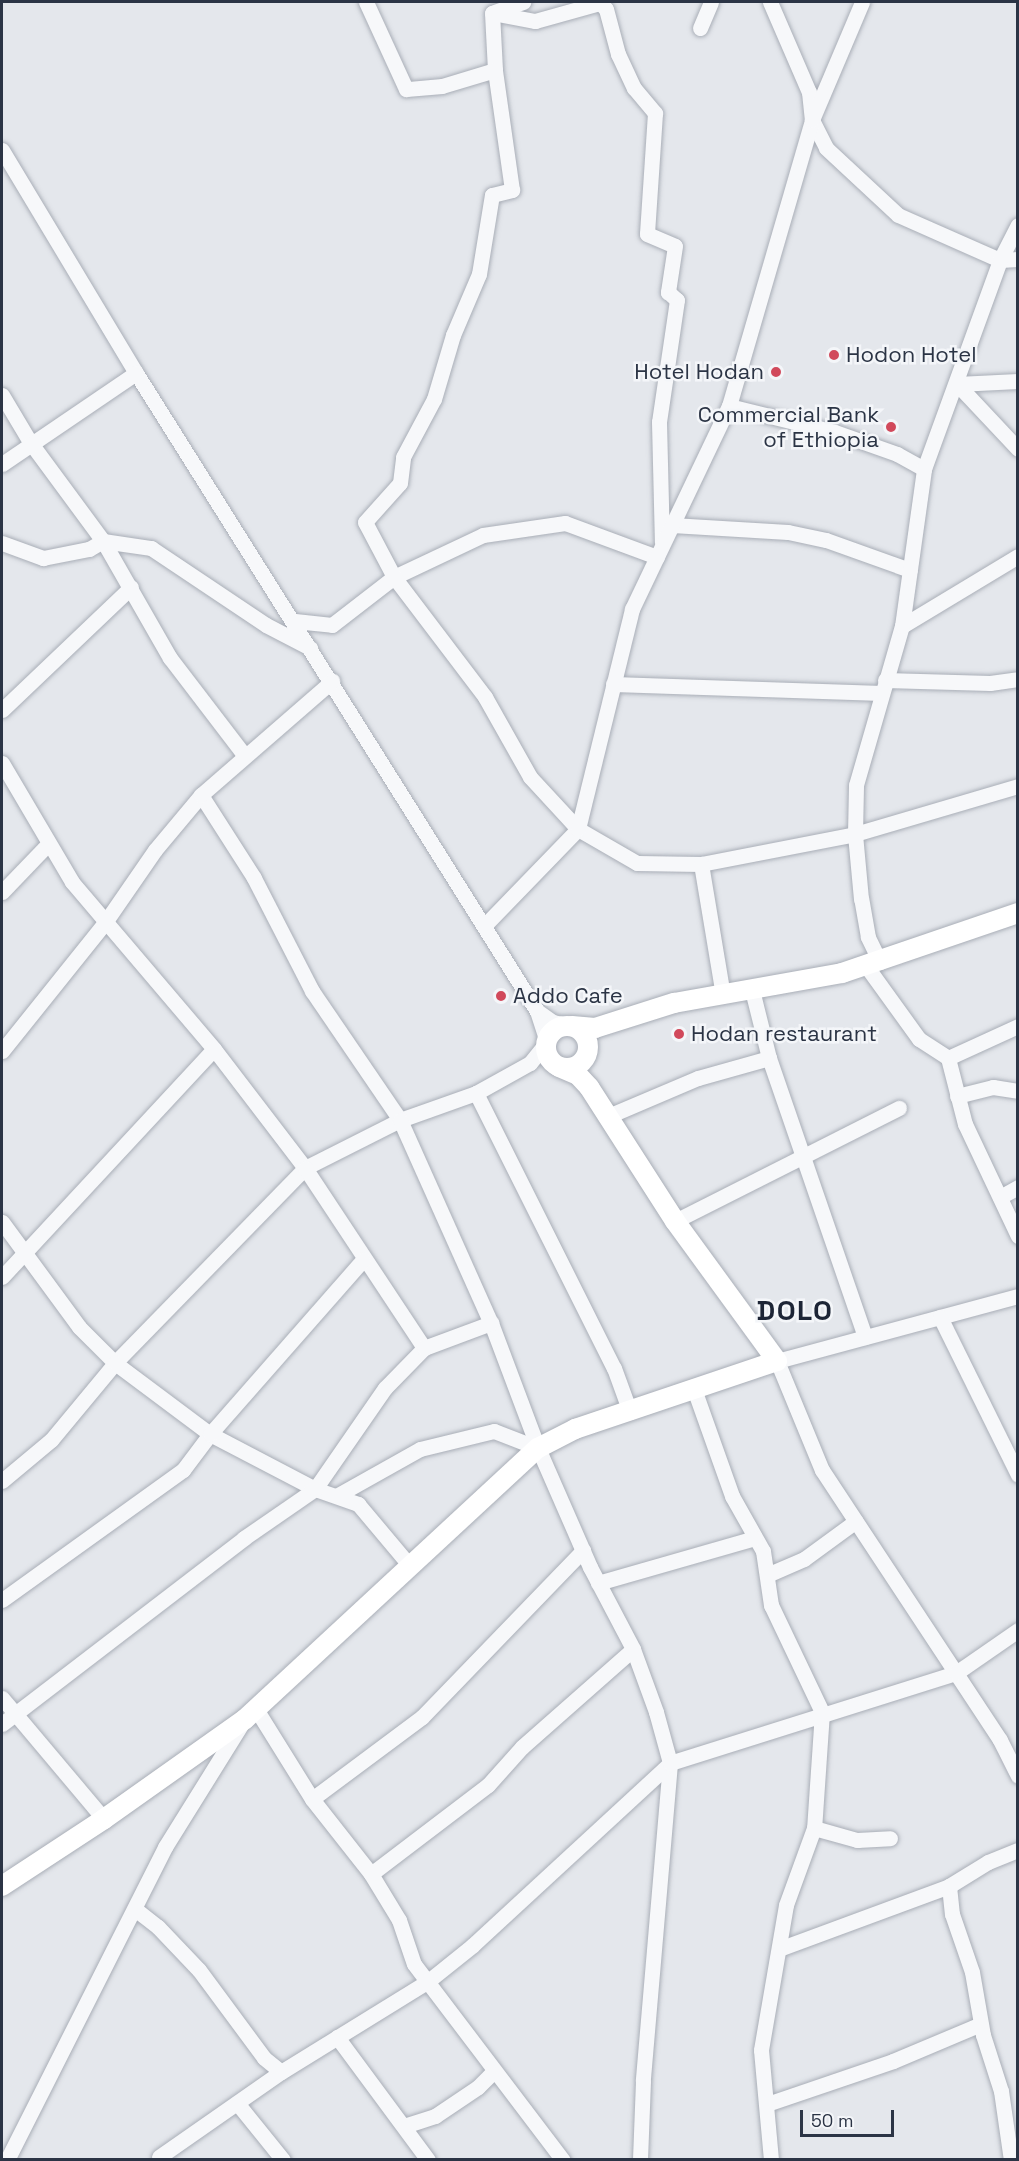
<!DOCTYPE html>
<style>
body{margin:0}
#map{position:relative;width:1019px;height:2161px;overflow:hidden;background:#e4e7ec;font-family:"Space Grotesk",sans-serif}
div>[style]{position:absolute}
.roads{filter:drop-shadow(0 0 2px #a9aeb7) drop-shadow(0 0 2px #a9aeb7)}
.minor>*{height:15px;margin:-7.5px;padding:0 7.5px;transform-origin:7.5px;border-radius:7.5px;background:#f7f8fa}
.major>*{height:20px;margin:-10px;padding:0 10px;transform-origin:10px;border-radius:10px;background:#fff}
.major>.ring{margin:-10px;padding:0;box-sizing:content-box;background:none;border:20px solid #fff;border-radius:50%}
.dots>*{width:16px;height:16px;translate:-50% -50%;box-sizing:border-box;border:3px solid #f4f6f9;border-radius:50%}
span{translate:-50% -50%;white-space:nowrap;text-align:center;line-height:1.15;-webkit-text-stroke:5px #f4f6f9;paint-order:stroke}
.poi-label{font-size:22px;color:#2b3445}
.left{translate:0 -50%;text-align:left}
.right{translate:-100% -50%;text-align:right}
.district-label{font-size:28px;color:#1d2536;font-weight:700;letter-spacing:1.5px}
.frame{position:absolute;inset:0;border:3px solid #2b3445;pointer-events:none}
.scale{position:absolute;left:800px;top:2110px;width:94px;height:27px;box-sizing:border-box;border:3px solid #2b3445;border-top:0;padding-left:8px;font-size:18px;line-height:21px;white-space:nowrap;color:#2b3445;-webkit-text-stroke:4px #f4f6f9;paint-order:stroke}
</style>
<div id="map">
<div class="roads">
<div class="minor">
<div style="left:770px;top:2px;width:98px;rotate:66.6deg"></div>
<div style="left:809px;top:92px;width:28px;rotate:84deg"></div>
<div style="left:812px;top:120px;width:31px;rotate:63deg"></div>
<div style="left:826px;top:148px;width:98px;rotate:42.9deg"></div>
<div style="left:898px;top:215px;width:111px;rotate:23.8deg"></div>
<div style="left:1000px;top:260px;width:18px;rotate:-3deg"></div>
<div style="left:494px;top:12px;width:31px;rotate:-19deg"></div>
<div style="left:700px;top:28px;width:28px;rotate:-67deg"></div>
<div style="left:495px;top:70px;width:57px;rotate:-93deg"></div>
<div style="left:492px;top:13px;width:44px;rotate:10.5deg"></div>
<div style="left:535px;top:21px;width:67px;rotate:-15.5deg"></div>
<div style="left:600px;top:3px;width:8px;rotate:45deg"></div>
<div style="left:606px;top:9px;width:47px;rotate:75.1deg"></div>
<div style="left:618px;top:54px;width:38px;rotate:65deg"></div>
<div style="left:634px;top:88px;width:33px;rotate:50deg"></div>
<div style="left:655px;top:113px;width:121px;rotate:93.8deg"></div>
<div style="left:647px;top:234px;width:30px;rotate:23deg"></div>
<div style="left:675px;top:246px;width:47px;rotate:98.7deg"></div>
<div style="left:668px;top:292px;width:12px;rotate:42deg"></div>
<div style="left:677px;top:300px;width:123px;rotate:98.4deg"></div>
<div style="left:659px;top:422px;width:120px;rotate:88.6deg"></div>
<div style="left:2px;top:150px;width:260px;rotate:59deg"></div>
<div style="left:136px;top:373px;width:754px;rotate:57.85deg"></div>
<div style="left:537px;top:1011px;width:33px;rotate:72deg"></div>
<div style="left:547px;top:1042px;width:27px;rotate:129deg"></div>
<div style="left:530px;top:1063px;width:62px;rotate:150.9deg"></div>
<div style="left:476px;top:1093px;width:81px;rotate:160.4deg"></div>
<div style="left:400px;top:1120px;width:106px;rotate:153.2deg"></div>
<div style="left:305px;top:1168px;width:272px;rotate:134.3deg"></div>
<div style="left:115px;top:1363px;width:100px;rotate:129.7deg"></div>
<div style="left:51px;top:1440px;width:64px;rotate:140.1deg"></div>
<div style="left:957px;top:384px;width:89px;rotate:46.8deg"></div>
<div style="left:957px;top:384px;width:61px;rotate:-2.8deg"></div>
<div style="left:2px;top:395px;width:55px;rotate:59.2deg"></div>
<div style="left:30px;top:442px;width:123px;rotate:53.6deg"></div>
<div style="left:103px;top:541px;width:49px;rotate:8.3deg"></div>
<div style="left:151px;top:548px;width:138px;rotate:33.8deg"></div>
<div style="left:266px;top:625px;width:50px;rotate:27.6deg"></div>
<div style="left:729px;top:406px;width:109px;rotate:13.8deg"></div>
<div style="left:835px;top:432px;width:66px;rotate:19.5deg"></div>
<div style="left:897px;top:454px;width:31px;rotate:29deg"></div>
<div style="left:2px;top:464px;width:162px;rotate:-34.2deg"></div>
<div style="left:672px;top:525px;width:116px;rotate:3.5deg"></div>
<div style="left:788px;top:532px;width:39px;rotate:12deg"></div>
<div style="left:826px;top:540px;width:89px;rotate:19.7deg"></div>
<div style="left:2px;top:543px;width:44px;rotate:20.1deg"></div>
<div style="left:43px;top:558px;width:47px;rotate:-11.1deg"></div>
<div style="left:89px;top:549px;width:16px;rotate:-30deg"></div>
<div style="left:103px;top:541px;width:135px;rotate:60.2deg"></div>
<div style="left:170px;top:658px;width:123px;rotate:52.6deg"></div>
<div style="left:657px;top:557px;width:98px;rotate:-159.7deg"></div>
<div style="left:565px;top:523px;width:83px;rotate:171.7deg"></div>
<div style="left:483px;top:535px;width:98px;rotate:154.7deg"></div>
<div style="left:394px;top:577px;width:151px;rotate:52.8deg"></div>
<div style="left:485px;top:697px;width:92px;rotate:60.6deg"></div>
<div style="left:530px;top:777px;width:71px;rotate:47.3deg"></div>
<div style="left:578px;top:829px;width:68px;rotate:30deg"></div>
<div style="left:637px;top:863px;width:64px;rotate:0.9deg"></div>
<div style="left:701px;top:864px;width:157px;rotate:-11deg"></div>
<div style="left:855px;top:834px;width:170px;rotate:-16.4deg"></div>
<div style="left:295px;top:621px;width:37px;rotate:6deg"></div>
<div style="left:332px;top:625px;width:78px;rotate:-37.7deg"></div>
<div style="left:394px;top:577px;width:62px;rotate:-117.8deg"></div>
<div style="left:365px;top:522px;width:52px;rotate:-48.1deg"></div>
<div style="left:400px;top:483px;width:26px;rotate:-83deg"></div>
<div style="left:403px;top:457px;width:66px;rotate:-61.9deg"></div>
<div style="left:434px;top:399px;width:67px;rotate:-73.5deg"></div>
<div style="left:453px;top:335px;width:66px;rotate:-66.9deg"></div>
<div style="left:479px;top:274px;width:80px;rotate:-80.7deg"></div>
<div style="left:492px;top:195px;width:21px;rotate:-14deg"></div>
<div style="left:512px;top:190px;width:121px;rotate:-98.1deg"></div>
<div style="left:495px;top:70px;width:55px;rotate:163.2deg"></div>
<div style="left:442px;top:86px;width:36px;rotate:175deg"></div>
<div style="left:406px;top:89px;width:96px;rotate:-114.7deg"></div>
<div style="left:902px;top:626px;width:135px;rotate:-31.1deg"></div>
<div style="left:885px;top:680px;width:105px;rotate:1.6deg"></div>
<div style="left:990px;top:683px;width:28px;rotate:-8deg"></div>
<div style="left:613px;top:684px;width:269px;rotate:1.9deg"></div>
<div style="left:2px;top:710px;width:178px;rotate:-43.6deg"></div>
<div style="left:2px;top:763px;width:138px;rotate:59.5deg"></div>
<div style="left:72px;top:882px;width:219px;rotate:49.6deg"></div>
<div style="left:214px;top:1049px;width:150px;rotate:52.6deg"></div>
<div style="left:305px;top:1168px;width:216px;rotate:56.5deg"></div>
<div style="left:201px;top:795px;width:98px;rotate:57.4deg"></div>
<div style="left:254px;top:878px;width:127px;rotate:62.8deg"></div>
<div style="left:312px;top:991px;width:156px;rotate:55.7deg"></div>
<div style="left:400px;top:1120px;width:222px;rotate:65.9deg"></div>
<div style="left:491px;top:1323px;width:134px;rotate:69.4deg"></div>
<div style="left:538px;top:1448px;width:130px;rotate:66.4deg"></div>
<div style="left:590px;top:1567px;width:93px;rotate:62.3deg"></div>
<div style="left:633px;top:1649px;width:67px;rotate:69.9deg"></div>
<div style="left:656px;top:1712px;width:53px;rotate:74.6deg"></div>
<div style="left:670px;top:1763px;width:319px;rotate:94.9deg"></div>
<div style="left:643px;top:2081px;width:79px;rotate:92.2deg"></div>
<div style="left:701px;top:864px;width:133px;rotate:80.5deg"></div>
<div style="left:2px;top:892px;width:65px;rotate:-46.2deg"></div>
<div style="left:484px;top:926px;width:135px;rotate:-45.9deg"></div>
<div style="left:578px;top:829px;width:227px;rotate:-76.2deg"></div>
<div style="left:632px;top:609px;width:225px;rotate:-64.5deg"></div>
<div style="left:729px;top:406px;width:298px;rotate:-73.8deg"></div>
<div style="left:812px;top:120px;width:128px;rotate:-67deg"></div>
<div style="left:880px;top:962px;width:28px;rotate:-116deg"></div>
<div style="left:868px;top:937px;width:39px;rotate:-100deg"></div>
<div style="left:861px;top:899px;width:65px;rotate:-95.3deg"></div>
<div style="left:855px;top:834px;width:49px;rotate:-88.8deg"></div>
<div style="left:856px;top:785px;width:166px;rotate:-73.9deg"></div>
<div style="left:902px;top:626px;width:159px;rotate:-82deg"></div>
<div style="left:924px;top:469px;width:222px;rotate:-70deg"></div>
<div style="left:1000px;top:260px;width:39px;rotate:-63deg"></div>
<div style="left:867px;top:967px;width:89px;rotate:54.2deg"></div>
<div style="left:919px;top:1039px;width:35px;rotate:33deg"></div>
<div style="left:948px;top:1058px;width:68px;rotate:75.6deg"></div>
<div style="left:965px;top:1124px;width:124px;rotate:64.7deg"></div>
<div style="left:537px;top:1011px;width:19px;rotate:35deg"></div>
<div style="left:553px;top:1022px;width:19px;rotate:12deg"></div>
<div style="left:2px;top:1051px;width:166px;rotate:-51.3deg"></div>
<div style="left:106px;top:921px;width:86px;rotate:-55.4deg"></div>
<div style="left:155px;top:850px;width:72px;rotate:-50.1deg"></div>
<div style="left:201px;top:795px;width:174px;rotate:-41deg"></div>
<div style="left:769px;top:1058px;width:295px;rotate:71deg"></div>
<div style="left:948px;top:1058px;width:77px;rotate:-24.6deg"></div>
<div style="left:476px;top:1093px;width:308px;rotate:63.4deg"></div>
<div style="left:614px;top:1368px;width:47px;rotate:70deg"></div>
<div style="left:957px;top:1096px;width:37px;rotate:-14deg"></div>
<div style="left:993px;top:1087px;width:25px;rotate:9deg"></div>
<div style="left:606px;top:1117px;width:100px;rotate:-23deg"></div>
<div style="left:698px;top:1078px;width:74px;rotate:-15.7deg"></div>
<div style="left:769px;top:1058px;width:70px;rotate:-104deg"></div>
<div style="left:1000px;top:1197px;width:21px;rotate:-29deg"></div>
<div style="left:675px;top:1221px;width:251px;rotate:-26.8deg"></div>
<div style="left:2px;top:1222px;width:130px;rotate:53.7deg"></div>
<div style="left:79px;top:1327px;width:51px;rotate:45deg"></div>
<div style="left:115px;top:1363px;width:119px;rotate:36.8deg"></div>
<div style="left:210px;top:1434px;width:119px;rotate:27.6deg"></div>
<div style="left:315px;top:1489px;width:46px;rotate:19.2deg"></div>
<div style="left:358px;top:1504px;width:81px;rotate:50deg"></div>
<div style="left:2px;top:1277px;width:311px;rotate:-47.1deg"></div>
<div style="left:1018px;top:1296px;width:250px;rotate:164.9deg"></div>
<div style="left:777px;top:1361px;width:118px;rotate:67.6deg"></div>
<div style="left:822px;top:1470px;width:323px;rotate:56.6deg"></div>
<div style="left:1000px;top:1740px;width:40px;rotate:63.4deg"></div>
<div style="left:940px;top:1317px;width:176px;rotate:63.7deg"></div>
<div style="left:694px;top:1389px;width:114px;rotate:70.4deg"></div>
<div style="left:732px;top:1496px;width:63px;rotate:60.6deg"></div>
<div style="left:763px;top:1551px;width:55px;rotate:81.6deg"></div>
<div style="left:771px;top:1605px;width:119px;rotate:64.5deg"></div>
<div style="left:822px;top:1712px;width:116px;rotate:93.9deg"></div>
<div style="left:814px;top:1828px;width:82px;rotate:110deg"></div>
<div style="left:786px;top:1905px;width:147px;rotate:99.8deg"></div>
<div style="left:761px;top:2050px;width:110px;rotate:84.8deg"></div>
<div style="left:338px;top:1495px;width:94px;rotate:-29.3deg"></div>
<div style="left:420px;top:1449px;width:76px;rotate:-13.7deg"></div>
<div style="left:494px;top:1431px;width:47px;rotate:21.1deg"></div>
<div style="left:767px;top:1575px;width:40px;rotate:-23.4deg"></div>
<div style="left:804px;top:1559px;width:64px;rotate:-36.2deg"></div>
<div style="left:598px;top:1583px;width:163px;rotate:-16deg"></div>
<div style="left:2px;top:1600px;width:223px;rotate:-35.7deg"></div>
<div style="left:183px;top:1470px;width:45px;rotate:-53.1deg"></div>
<div style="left:210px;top:1434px;width:232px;rotate:-48.7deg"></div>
<div style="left:2px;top:1698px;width:158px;rotate:49.9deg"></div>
<div style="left:256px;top:1709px;width:106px;rotate:58.1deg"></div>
<div style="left:312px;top:1799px;width:95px;rotate:51.8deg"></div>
<div style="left:371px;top:1874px;width:54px;rotate:58.7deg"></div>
<div style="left:399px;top:1920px;width:46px;rotate:71.2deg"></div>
<div style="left:414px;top:1964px;width:246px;rotate:52.8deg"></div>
<div style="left:2px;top:1724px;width:305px;rotate:-37.5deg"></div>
<div style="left:244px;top:1538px;width:86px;rotate:-34.6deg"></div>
<div style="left:315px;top:1489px;width:123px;rotate:-55.3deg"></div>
<div style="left:385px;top:1388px;width:56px;rotate:-45.7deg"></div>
<div style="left:424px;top:1348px;width:72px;rotate:-20.5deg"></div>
<div style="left:312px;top:1799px;width:137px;rotate:-36.7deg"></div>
<div style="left:422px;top:1717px;width:232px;rotate:-46deg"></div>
<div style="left:814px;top:1828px;width:45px;rotate:15.6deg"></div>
<div style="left:857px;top:1840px;width:33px;rotate:-3deg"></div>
<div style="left:371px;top:1874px;width:147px;rotate:-37.3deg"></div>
<div style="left:488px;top:1785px;width:51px;rotate:-48.2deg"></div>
<div style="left:522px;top:1747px;width:148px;rotate:-41.4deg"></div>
<div style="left:949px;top:1886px;width:28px;rotate:84deg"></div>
<div style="left:952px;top:1914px;width:61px;rotate:71deg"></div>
<div style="left:972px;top:1972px;width:64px;rotate:80.1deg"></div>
<div style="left:983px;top:2035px;width:59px;rotate:72.2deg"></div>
<div style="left:1001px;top:2091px;width:70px;rotate:81.8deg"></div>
<div style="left:135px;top:1909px;width:29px;rotate:38deg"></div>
<div style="left:158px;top:1927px;width:59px;rotate:46.4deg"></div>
<div style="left:199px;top:1970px;width:109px;rotate:53.5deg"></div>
<div style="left:264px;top:2058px;width:22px;rotate:39deg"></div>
<div style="left:779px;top:1949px;width:181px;rotate:-20.3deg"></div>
<div style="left:949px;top:1886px;width:46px;rotate:-31.6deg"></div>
<div style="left:988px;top:1862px;width:32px;rotate:-22deg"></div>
<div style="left:337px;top:2037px;width:153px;rotate:53.5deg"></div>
<div style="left:237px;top:2103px;width:73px;rotate:51.1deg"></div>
<div style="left:767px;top:2104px;width:133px;rotate:-18.8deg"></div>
<div style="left:893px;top:2061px;width:95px;rotate:-22.8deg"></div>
<div style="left:404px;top:2126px;width:33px;rotate:-18deg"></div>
<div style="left:435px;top:2116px;width:52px;rotate:-34deg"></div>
<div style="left:478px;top:2087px;width:21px;rotate:-45deg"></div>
<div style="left:159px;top:2157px;width:149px;rotate:-34.9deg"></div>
<div style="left:281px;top:2072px;width:172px;rotate:-31.7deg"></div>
<div style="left:427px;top:1982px;width:59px;rotate:-38.8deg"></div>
<div style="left:473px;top:1945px;width:268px;rotate:-42.7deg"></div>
<div style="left:670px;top:1763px;width:300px;rotate:-17.5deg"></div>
<div style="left:956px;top:1673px;width:75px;rotate:-34.7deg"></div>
<div style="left:7px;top:2160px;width:351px;rotate:-63.2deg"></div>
<div style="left:165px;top:1847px;width:144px;rotate:-58.1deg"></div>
</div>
<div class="major">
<div class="ring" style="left:546px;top:1026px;width:22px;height:22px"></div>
<div style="left:572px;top:1026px;width:23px;rotate:5deg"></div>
<div style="left:595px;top:1028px;width:83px;rotate:-17.6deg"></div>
<div style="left:674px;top:1003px;width:171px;rotate:-10.1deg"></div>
<div style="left:842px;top:973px;width:186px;rotate:-18.8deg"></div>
<div style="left:2px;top:1886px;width:122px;rotate:-33.3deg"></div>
<div style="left:104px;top:1819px;width:173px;rotate:-35.3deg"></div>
<div style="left:245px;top:1719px;width:399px;rotate:-42.8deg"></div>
<div style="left:538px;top:1448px;width:42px;rotate:-27.2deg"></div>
<div style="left:575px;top:1429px;width:213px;rotate:-18.6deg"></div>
<div style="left:777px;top:1361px;width:173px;rotate:-126.1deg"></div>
<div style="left:675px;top:1221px;width:159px;rotate:-122.7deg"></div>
<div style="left:589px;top:1087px;width:16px;rotate:-133deg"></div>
<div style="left:578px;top:1075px;width:21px;rotate:-157deg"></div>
</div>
</div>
<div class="dots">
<div style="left:834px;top:355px;background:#d1495b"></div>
<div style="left:776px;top:372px;background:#d1495b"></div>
<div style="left:891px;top:427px;background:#d1495b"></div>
<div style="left:501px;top:996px;background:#d1495b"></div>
<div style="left:679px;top:1034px;background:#d1495b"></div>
</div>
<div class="poi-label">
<span class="left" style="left:846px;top:355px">Hodon Hotel</span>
<span class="right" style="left:764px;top:372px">Hotel Hodan</span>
<span class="right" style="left:879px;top:427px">Commercial Bank<br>of Ethiopia</span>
<span class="left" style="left:513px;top:996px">Addo Cafe</span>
<span class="left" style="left:691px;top:1034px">Hodan restaurant</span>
</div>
<div class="district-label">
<span style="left:795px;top:1310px">DOLO</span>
</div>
<div class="frame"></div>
<div class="scale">50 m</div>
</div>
